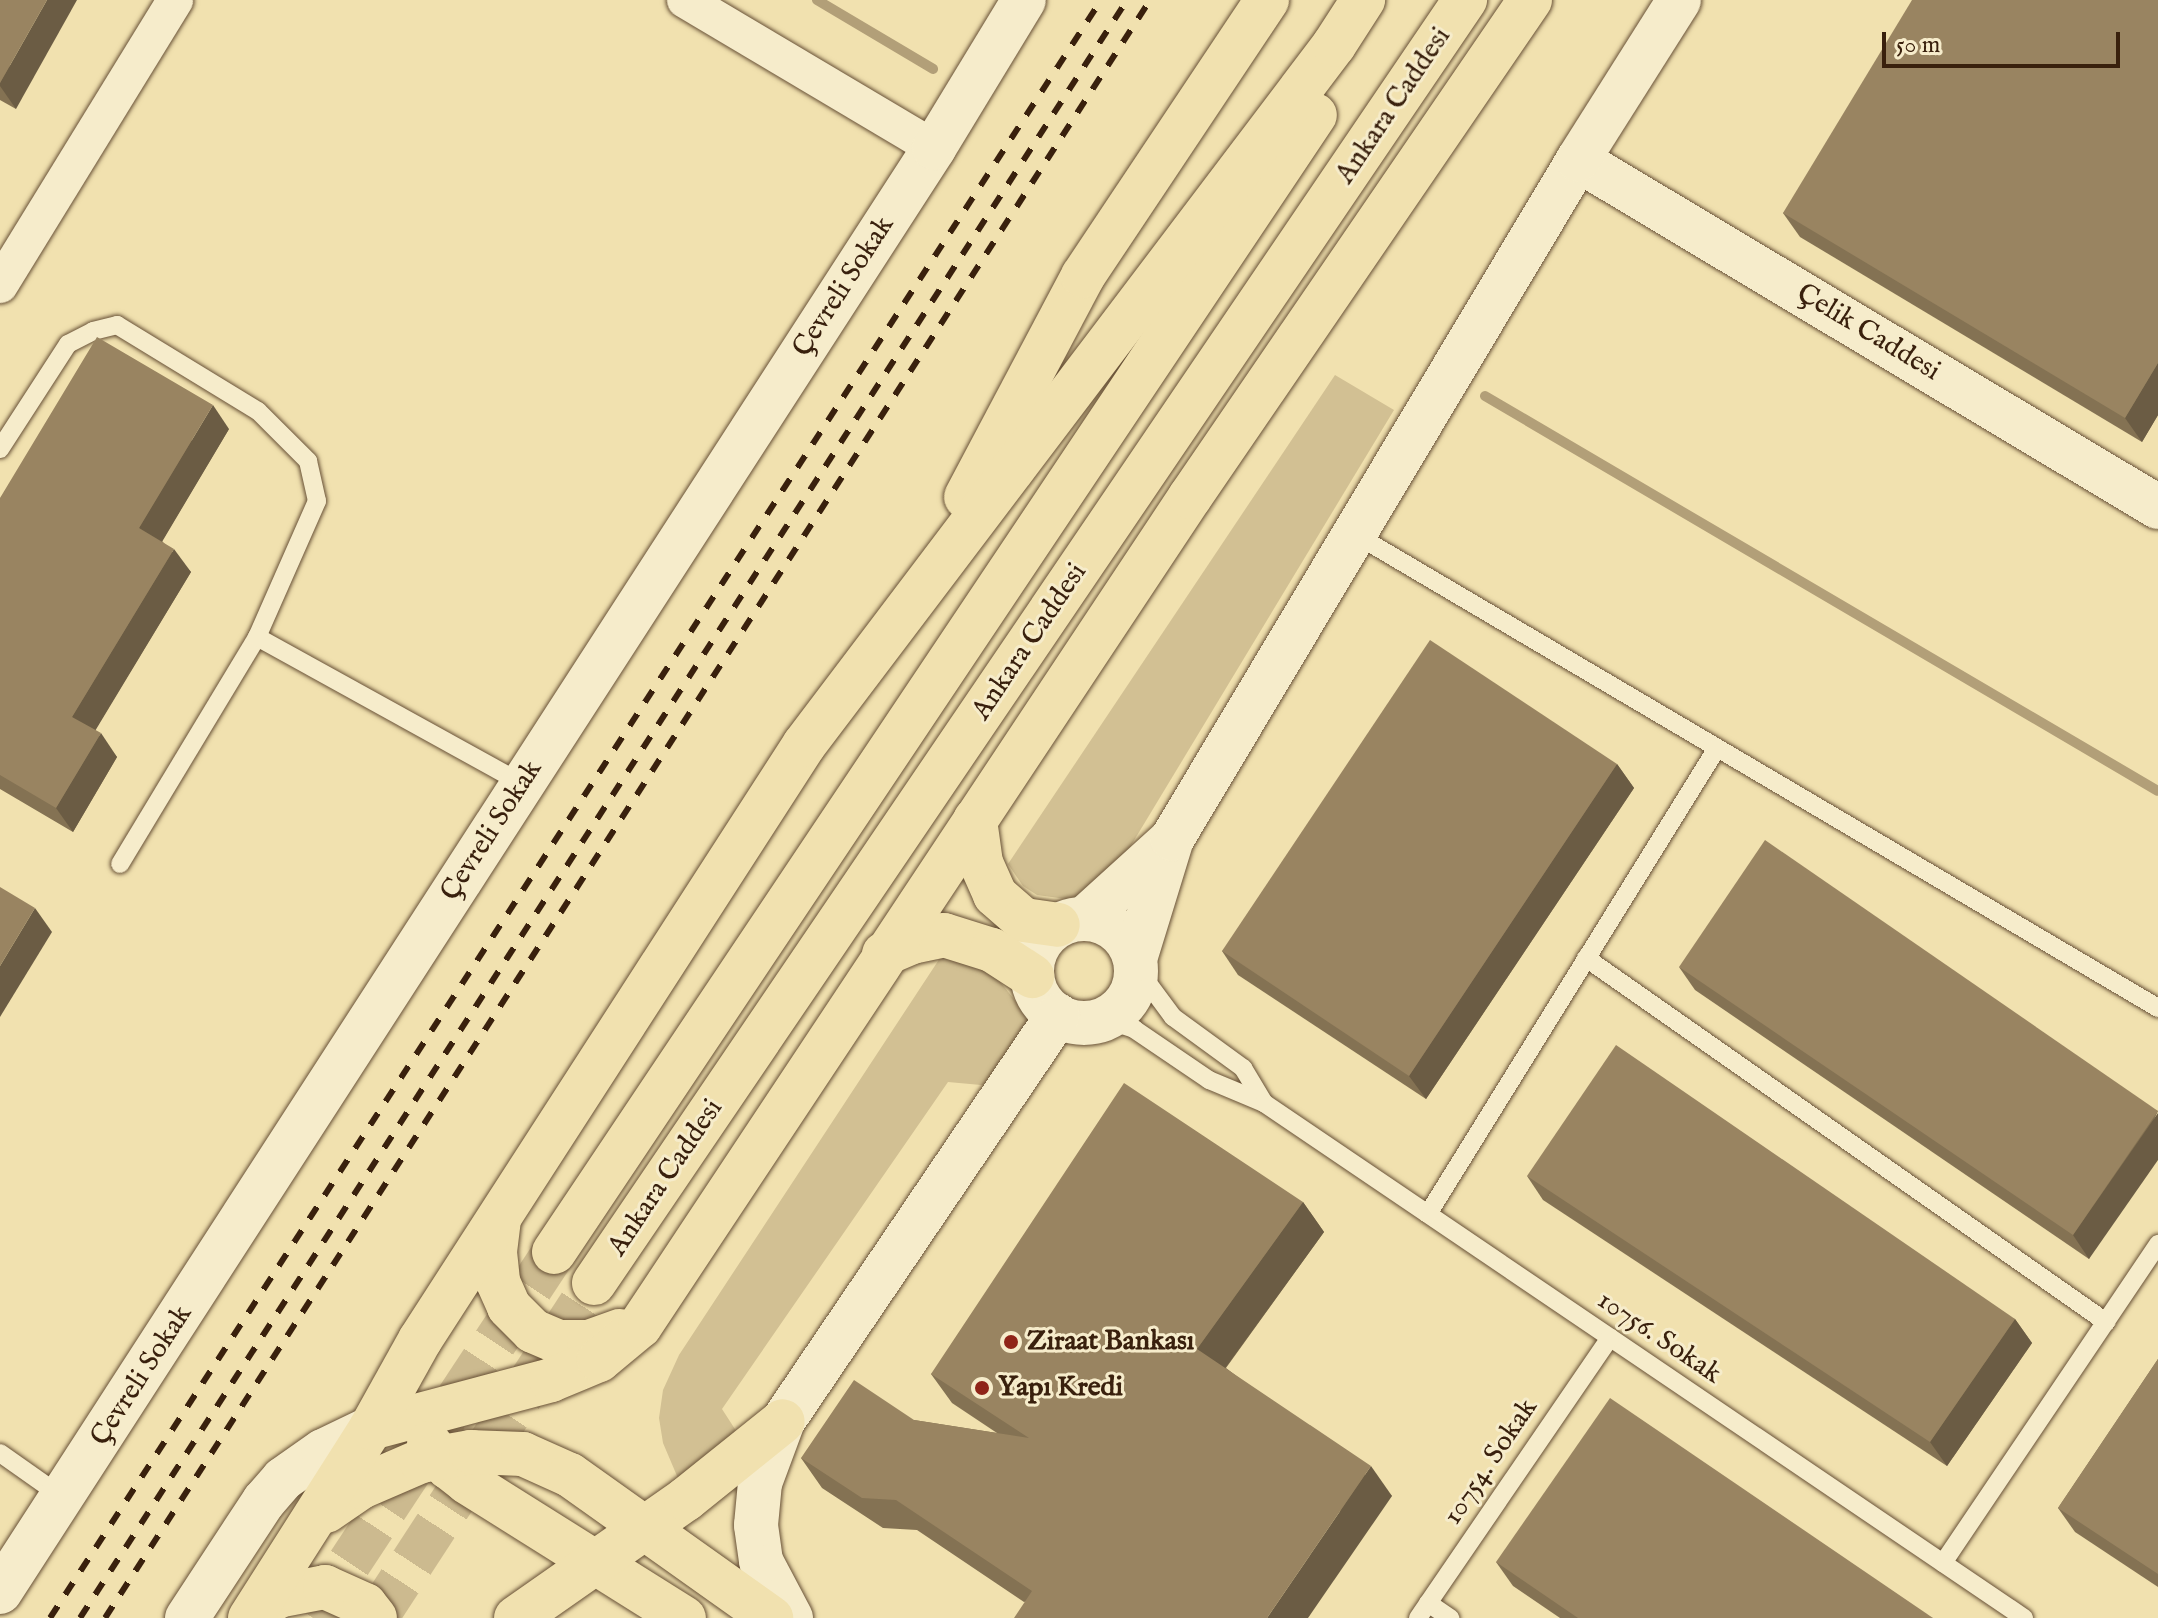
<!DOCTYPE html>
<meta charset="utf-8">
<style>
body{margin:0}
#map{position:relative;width:2158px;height:1618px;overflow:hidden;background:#f1e1af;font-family:"IM FELL English",serif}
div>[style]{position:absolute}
.green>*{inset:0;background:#d2c093}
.stream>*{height:10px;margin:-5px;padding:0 5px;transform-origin:5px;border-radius:5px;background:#b29f78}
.trunk-tunnel>*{height:44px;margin-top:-22px;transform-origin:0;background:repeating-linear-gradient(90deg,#ccba8f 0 44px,transparent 0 66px)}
.roads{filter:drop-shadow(0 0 2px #675036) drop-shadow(0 0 2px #675036)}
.service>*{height:18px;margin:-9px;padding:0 9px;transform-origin:9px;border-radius:9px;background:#f6eccb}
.minor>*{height:36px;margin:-18px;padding:0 18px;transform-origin:18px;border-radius:18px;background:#f6eccb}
.tertiary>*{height:44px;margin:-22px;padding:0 22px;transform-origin:22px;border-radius:22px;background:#f6eccb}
.tertiary>.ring{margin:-22px;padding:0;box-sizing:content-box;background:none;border:44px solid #f6eccb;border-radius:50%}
.trunk>*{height:44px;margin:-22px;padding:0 22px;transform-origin:22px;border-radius:22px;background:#f1e1af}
.rail>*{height:6px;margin-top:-3px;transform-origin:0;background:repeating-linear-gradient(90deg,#39200d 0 14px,transparent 0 28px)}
.wall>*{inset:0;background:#847253}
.shaded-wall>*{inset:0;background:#6b5c44}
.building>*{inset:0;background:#998461}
.dots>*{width:22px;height:22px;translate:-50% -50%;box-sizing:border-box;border:4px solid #f6eccb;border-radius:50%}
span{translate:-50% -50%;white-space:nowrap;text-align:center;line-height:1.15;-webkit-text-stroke:6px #f6eccb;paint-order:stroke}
.street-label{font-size:28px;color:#39200d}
.poi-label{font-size:28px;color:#39200d;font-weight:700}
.left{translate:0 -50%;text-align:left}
.scale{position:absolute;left:1882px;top:32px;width:238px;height:36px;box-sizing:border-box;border:4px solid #39200d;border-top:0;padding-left:10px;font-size:24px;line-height:28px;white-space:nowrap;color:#39200d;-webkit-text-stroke:6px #f6eccb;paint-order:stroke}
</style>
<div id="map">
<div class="green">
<div style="clip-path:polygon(1335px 375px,1394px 410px,1121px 862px,1083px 894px,1066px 899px,1037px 895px,1023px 886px,1008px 864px)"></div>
<div style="clip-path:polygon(952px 957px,965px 959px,997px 978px,1037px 1028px,992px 1086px,948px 1082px,722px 1409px,742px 1440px,680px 1483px,663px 1443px,659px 1418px,663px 1390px,679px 1355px,940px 958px)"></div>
</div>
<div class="stream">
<div style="left:817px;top:0;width:135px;rotate:30.7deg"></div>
<div style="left:1485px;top:396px;width:780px;rotate:30.41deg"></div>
</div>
<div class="trunk-tunnel">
<div style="left:313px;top:1618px;width:438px;rotate:-56.6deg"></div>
<div style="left:376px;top:1618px;width:400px;rotate:-56.9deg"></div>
</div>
<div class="roads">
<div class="service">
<div style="left:0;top:449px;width:125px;rotate:-57.1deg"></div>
<div style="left:68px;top:344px;width:28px;rotate:-27deg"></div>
<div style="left:93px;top:331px;width:25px;rotate:-14deg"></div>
<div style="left:117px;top:325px;width:165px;rotate:31.4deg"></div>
<div style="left:258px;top:411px;width:71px;rotate:45deg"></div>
<div style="left:308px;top:461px;width:41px;rotate:77.3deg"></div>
<div style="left:317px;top:501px;width:149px;rotate:113.8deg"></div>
<div style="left:257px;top:637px;width:265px;rotate:121.1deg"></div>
<div style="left:1353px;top:533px;width:935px;rotate:30.54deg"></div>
<div style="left:257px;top:637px;width:303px;rotate:28.9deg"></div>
<div style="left:1586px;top:958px;width:635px;rotate:34.99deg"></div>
<div style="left:1136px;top:967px;width:62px;rotate:53.5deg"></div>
<div style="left:1173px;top:1017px;width:87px;rotate:36.1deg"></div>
<div style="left:1243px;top:1068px;width:41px;rotate:59deg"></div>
<div style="left:1104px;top:1019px;width:32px;rotate:18deg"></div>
<div style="left:1134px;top:1029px;width:91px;rotate:34.2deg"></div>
<div style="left:1209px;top:1080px;width:60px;rotate:22.7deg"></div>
<div style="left:1264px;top:1103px;width:918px;rotate:34.12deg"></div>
<div style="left:1428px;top:1214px;width:548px;rotate:-58.19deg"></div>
<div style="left:0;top:1453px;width:75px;rotate:35.2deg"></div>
<div style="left:1943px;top:1563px;width:385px;rotate:-56deg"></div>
<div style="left:1428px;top:1603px;width:27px;rotate:34deg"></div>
<div style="left:1418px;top:1618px;width:340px;rotate:-55.6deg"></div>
</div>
<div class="minor">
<div style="left:685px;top:0;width:290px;rotate:30.7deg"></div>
<div style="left:0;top:285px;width:334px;rotate:-58.4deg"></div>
</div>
<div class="tertiary">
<div style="left:1578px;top:160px;width:676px;rotate:30.89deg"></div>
<div style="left:1084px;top:919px;width:116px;rotate:-42.2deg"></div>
<div class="ring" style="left:1032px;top:919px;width:60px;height:60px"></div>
<div style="left:1135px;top:959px;width:126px;rotate:-72.9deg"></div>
<div style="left:1172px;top:839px;width:791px;rotate:-59.12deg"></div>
<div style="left:1578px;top:160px;width:189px;rotate:-57.7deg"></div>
<div style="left:0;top:1592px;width:1720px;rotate:-57.1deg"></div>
<div style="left:934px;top:148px;width:173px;rotate:-58.7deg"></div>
<div style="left:187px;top:1618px;width:140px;rotate:-56.7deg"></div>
<div style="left:264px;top:1501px;width:29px;rotate:-49deg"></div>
<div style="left:283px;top:1479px;width:49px;rotate:-35deg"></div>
<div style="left:323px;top:1451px;width:53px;rotate:-25.6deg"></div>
<div style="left:791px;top:1618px;width:64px;rotate:-117.8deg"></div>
<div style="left:761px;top:1561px;width:36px;rotate:-98deg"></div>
<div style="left:756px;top:1525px;width:42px;rotate:-84.6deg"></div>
<div style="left:760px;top:1483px;width:66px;rotate:-69.6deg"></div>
<div style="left:783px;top:1421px;width:490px;rotate:-55.9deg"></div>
</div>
<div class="trunk">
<div style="left:966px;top:497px;width:250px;rotate:-62.1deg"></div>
<div style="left:1083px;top:276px;width:332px;rotate:-56.3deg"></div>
<div style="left:975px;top:820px;width:43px;rotate:82.1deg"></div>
<div style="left:981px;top:863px;width:35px;rotate:66deg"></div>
<div style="left:995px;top:895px;width:38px;rotate:41deg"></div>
<div style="left:1024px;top:920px;width:34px;rotate:8deg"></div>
<div style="left:884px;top:954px;width:30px;rotate:-23deg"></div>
<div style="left:912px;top:942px;width:33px;rotate:-12deg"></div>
<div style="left:944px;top:935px;width:50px;rotate:17.4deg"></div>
<div style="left:992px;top:950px;width:48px;rotate:33deg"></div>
<div style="left:499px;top:1219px;width:33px;rotate:97deg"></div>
<div style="left:495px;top:1252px;width:30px;rotate:84deg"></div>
<div style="left:498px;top:1282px;width:27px;rotate:66deg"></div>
<div style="left:509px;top:1307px;width:34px;rotate:45deg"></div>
<div style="left:533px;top:1331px;width:28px;rotate:23deg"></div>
<div style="left:559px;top:1342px;width:30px"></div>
<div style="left:589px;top:1342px;width:32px;rotate:-20deg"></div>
<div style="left:554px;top:1252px;width:1368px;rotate:-56.21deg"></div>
<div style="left:594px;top:1283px;width:1551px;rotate:-55.83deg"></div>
<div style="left:371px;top:1428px;width:186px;rotate:-14.9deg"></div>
<div style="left:551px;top:1380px;width:52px;rotate:-22.6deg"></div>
<div style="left:599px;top:1360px;width:53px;rotate:-39.7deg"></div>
<div style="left:640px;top:1326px;width:995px;rotate:-56.44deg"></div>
<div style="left:1190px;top:497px;width:602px;rotate:-55.62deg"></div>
<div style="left:429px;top:1443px;width:31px;rotate:52deg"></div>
<div style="left:448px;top:1467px;width:24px;rotate:38deg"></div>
<div style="left:467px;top:1482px;width:256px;rotate:32.1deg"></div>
<div style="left:326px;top:1511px;width:42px;rotate:-34.4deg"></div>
<div style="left:361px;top:1487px;width:65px;rotate:-23.4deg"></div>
<div style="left:421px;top:1461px;width:51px;rotate:-10.2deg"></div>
<div style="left:471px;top:1452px;width:52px;rotate:2.2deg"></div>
<div style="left:523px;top:1454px;width:51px;rotate:24.1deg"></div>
<div style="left:570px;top:1475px;width:247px;rotate:35.4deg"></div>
<div style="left:256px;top:1610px;width:26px;rotate:-32deg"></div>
<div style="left:278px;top:1596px;width:48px;rotate:-10.8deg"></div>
<div style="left:325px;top:1587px;width:44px;rotate:24.2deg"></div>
<div style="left:365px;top:1605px;width:16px;rotate:52deg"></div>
<div style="left:250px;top:1618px;width:225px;rotate:-57.5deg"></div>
<div style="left:371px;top:1428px;width:101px;rotate:-60.9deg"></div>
<div style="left:420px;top:1340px;width:708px;rotate:-57.16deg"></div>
<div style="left:804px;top:745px;width:878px;rotate:-52.87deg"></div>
<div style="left:1334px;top:45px;width:54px;rotate:-57.2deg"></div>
<div style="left:516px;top:1618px;width:208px;rotate:-35deg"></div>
<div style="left:686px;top:1499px;width:124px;rotate:-38.8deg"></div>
</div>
</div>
<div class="rail">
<div style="left:50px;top:1618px;width:1929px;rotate:-56.99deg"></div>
<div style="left:80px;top:1618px;width:1927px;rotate:-57.09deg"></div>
<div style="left:105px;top:1618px;width:1926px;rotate:-57.14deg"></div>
</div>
<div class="wall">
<div style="clip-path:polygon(0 0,16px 109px,0 100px)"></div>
<div style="clip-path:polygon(2158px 0,2158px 415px,2142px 442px,1800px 237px,1783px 213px)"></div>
<div style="clip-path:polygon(229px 429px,162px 541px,191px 572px,95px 730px,117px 757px,73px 832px,0 789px,0 498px)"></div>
<div style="clip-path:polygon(1617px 764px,1634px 788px,1426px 1099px,1238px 975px,1222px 951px)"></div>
<div style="clip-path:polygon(1679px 967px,2158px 1111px,2089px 1259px,1695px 990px)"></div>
<div style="clip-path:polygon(1527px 1176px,2015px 1319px,2032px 1343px,1947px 1466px,1543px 1200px)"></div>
<div style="clip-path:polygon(1303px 1202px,1324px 1232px,1226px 1368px,1392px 1496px,1024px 1602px,917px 1530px,883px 1528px,822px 1488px,801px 1458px,914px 1420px,997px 1433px,952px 1403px,931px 1374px)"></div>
<div style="clip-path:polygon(2158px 1359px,2158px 1587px,2075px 1532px,2058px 1508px)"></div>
<div style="clip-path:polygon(1496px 1562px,1933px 1618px,1560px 1618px,1513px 1586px)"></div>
</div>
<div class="shaded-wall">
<div style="clip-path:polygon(47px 0,77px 0,16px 109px,0 86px,0 83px)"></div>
<div style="clip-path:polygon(2158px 363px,2158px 415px,2142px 442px,2125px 418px)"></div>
<div style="clip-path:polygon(213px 405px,229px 429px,156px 552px,139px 528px)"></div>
<div style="clip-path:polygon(174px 549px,191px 572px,89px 741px,72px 717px)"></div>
<div style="clip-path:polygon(101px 733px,117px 757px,73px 832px,56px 808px)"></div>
<div style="clip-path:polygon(1617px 764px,1634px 788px,1426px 1099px,1409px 1076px)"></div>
<div style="clip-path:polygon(35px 908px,52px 932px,0 1017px,0 966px)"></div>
<div style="clip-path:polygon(2158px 1113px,2158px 1160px,2089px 1259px,2073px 1235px)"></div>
<div style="clip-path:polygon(1303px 1202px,1324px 1232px,1218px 1378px,1197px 1349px)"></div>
<div style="clip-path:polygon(2015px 1319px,2032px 1343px,1947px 1466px,1930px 1442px)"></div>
<div style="clip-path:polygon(1371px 1466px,1392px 1496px,1308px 1618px,1267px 1618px)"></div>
</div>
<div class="building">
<div style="clip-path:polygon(0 0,47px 0,0 83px)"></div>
<div style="clip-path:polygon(1912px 0,2158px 0,2158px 363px,2125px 418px,1783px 213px)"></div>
<div style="clip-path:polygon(97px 337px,213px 405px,139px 528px,174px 549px,72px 717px,101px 733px,56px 808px,0 775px,0 498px)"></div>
<div style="clip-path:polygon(1430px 640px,1617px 764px,1409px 1076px,1222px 951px)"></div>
<div style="clip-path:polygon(1765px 840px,2158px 1111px,2073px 1235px,1679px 967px)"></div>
<div style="clip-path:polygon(0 887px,35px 908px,0 966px)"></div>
<div style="clip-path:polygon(1616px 1045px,2015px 1319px,1930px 1442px,1527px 1176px)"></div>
<div style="clip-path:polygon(1124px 1083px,1303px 1202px,1197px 1349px,1371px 1466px,1267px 1618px,1014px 1618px,1032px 1591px,896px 1500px,862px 1498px,801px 1458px,854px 1380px,914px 1420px,1029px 1438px,931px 1374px)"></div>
<div style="clip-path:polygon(2158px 1359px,2158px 1574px,2058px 1508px)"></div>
<div style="clip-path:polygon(1610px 1398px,1933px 1618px,1578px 1618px,1496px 1562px)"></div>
</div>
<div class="dots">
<div style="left:1011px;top:1342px;background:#8f2418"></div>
<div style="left:982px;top:1388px;background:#8f2418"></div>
</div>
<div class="street-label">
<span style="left:1394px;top:106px;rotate:-56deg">Ankara Caddesi</span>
<span style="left:844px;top:287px;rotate:-57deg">Çevreli Sokak</span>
<span style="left:1868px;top:333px;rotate:31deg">Çelik Caddesi</span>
<span style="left:1030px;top:642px;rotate:-56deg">Ankara Caddesi</span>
<span style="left:492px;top:831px;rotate:-57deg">Çevreli Sokak</span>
<span style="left:666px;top:1178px;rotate:-56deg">Ankara Caddesi</span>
<span style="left:1659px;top:1338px;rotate:34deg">10756. Sokak</span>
<span style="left:142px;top:1376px;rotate:-57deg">Çevreli Sokak</span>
<span style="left:1491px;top:1462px;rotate:-56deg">10754. Sokak</span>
</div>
<div class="poi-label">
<span class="left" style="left:1027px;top:1342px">Ziraat Bankası</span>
<span class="left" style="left:998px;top:1388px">Yapı Kredi</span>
</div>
<div class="scale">50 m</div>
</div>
